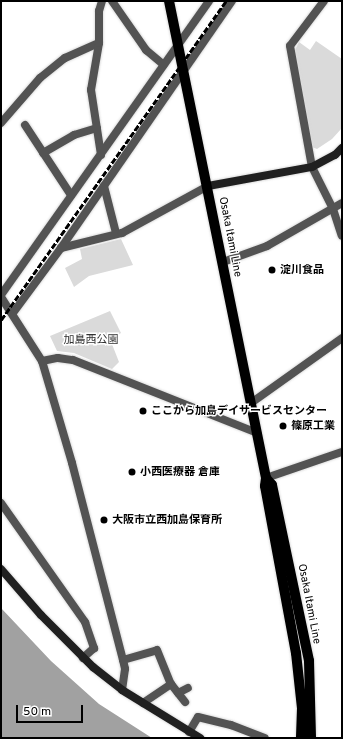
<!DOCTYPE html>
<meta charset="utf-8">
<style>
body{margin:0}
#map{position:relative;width:343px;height:739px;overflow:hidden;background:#fff;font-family:Overpass,"Noto Sans JP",sans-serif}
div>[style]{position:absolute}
.green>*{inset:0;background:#dadada}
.water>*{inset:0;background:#a1a1a1}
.roads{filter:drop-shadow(0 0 1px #dbdbdb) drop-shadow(0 0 1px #dbdbdb)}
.street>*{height:8px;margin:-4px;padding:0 4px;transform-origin:4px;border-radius:4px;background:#535353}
.secondary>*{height:8px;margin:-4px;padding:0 4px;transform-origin:4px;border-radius:4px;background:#202020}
.primary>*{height:10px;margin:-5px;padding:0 5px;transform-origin:5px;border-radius:5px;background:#000}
.rail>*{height:2.5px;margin-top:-1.25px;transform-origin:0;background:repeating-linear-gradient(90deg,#000 0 6px,transparent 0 8px)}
.dots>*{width:11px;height:11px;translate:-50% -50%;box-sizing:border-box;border:2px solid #fff;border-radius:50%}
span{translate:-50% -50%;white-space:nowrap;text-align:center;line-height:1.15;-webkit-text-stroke:3px #fff;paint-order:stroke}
.street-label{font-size:11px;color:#000}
.poi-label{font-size:11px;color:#000;font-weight:700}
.left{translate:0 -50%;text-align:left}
.park-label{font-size:11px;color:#313131}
.frame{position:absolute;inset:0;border:2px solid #000;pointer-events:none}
.scale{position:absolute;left:16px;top:705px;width:67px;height:18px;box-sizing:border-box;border:2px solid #000;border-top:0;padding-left:5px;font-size:12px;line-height:14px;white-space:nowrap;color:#000;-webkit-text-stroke:3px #fff;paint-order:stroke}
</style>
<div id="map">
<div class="green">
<div style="clip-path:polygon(316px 41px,342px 59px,342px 128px,332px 139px,317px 149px,312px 147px,294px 52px,299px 42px,310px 50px)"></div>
<div style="clip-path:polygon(121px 239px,133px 265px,89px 276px,74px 287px,65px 268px,82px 259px,80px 249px)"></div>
<div style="clip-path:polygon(110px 311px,121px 333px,110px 339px,119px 362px,112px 369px,74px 353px,57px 351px,50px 336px)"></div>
</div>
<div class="water">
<div style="clip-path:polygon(1px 608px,51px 661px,99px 704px,152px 738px,1px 738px)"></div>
</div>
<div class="roads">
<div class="street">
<div style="left:112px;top:1px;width:60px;rotate:55.2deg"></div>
<div style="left:146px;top:50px;width:23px;rotate:40deg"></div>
<div style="left:324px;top:1px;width:56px;rotate:127.1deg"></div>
<div style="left:290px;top:46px;width:123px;rotate:79.7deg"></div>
<div style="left:312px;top:167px;width:47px;rotate:63.4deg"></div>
<div style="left:333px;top:209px;width:28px;rotate:72deg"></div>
<div style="left:1px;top:123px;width:60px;rotate:-49.1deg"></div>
<div style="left:40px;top:78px;width:32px;rotate:-39deg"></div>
<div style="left:65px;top:58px;width:37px;rotate:-24deg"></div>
<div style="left:25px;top:125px;width:84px;rotate:56.7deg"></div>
<div style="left:43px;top:153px;width:36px;rotate:-30deg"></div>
<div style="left:74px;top:135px;width:24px;rotate:-17deg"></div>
<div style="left:101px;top:155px;width:66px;rotate:-98.7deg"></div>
<div style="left:91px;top:90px;width:48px;rotate:-80.3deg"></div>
<div style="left:99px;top:43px;width:32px;rotate:-90deg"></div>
<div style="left:99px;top:11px;width:10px;rotate:-73deg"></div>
<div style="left:104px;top:186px;width:49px;rotate:75.7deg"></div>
<div style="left:61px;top:248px;width:63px;rotate:-13.8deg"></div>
<div style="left:122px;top:233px;width:98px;rotate:-28.7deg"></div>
<div style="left:223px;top:262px;width:47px;rotate:-20deg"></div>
<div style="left:267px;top:246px;width:86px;rotate:-29.8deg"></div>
<div style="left:1px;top:295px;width:360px;rotate:-54.7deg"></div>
<div style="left:1px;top:297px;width:76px;rotate:57.4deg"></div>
<div style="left:42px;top:361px;width:106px;rotate:73.6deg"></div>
<div style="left:72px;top:463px;width:203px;rotate:75.5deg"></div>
<div style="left:123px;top:660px;width:9px;rotate:77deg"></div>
<div style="left:125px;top:669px;width:21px;rotate:98deg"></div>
<div style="left:13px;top:313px;width:81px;rotate:-53.6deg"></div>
<div style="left:61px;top:248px;width:300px;rotate:-55.3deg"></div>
<div style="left:42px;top:361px;width:16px;rotate:-11deg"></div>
<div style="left:58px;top:358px;width:15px;rotate:8deg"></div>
<div style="left:73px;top:360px;width:198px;rotate:21.6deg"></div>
<div style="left:251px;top:403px;width:112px;rotate:-35.5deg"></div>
<div style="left:266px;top:478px;width:80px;rotate:-18.9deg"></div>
<div style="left:1px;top:503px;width:146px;rotate:54.8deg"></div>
<div style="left:85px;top:622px;width:28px;rotate:71deg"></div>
<div style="left:94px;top:648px;width:15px;rotate:138deg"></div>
<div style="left:123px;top:660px;width:35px;rotate:-16deg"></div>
<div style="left:157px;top:650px;width:37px;rotate:68deg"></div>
<div style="left:171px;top:684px;width:23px;rotate:52deg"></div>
<div style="left:178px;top:693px;width:11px;rotate:-27deg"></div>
<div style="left:143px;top:703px;width:34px;rotate:-34deg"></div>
<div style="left:189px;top:732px;width:17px;rotate:-59deg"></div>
<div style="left:198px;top:717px;width:34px;rotate:14deg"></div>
<div style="left:231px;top:725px;width:36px;rotate:21deg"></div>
</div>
<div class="secondary">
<div style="left:208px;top:186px;width:106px;rotate:-10.4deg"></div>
<div style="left:312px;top:167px;width:26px;rotate:-28deg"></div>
<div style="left:335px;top:155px;width:10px;rotate:-45deg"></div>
<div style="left:1px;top:569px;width:61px;rotate:49deg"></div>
<div style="left:41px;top:615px;width:74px;rotate:45deg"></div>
<div style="left:93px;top:667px;width:37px;rotate:38deg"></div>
<div style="left:122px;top:690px;width:92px;rotate:31.6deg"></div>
</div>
<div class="primary">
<div style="left:169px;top:1px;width:487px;rotate:78.5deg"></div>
<div style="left:266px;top:478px;width:8px;rotate:97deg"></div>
<div style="left:265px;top:486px;width:170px;rotate:79.5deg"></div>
<div style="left:296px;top:653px;width:55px;rotate:83.8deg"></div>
<div style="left:302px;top:708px;width:30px;rotate:92deg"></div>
<div style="left:266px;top:478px;width:9px;rotate:49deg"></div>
<div style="left:272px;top:485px;width:180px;rotate:78.1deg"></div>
<div style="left:309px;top:661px;width:77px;rotate:88.5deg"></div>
</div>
</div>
<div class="rail">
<div style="left:1px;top:320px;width:390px;rotate:-54.8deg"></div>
</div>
<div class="dots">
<div style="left:272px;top:270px;background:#000"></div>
<div style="left:143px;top:411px;background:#000"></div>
<div style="left:283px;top:426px;background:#000"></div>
<div style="left:132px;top:472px;background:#000"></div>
<div style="left:104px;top:520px;background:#000"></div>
</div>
<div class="street-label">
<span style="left:230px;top:237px;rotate:79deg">Osaka Itami Line</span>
<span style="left:309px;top:604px;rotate:79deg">Osaka Itami Line</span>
</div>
<div class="poi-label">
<span class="left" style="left:280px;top:270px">淀川食品</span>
<span class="left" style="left:151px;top:411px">ここから加島デイサービスセンター</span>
<span class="left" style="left:291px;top:426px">篠原工業</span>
<span class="left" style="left:140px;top:472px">小西医療器 倉庫</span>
<span class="left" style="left:112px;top:520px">大阪市立西加島保育所</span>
</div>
<div class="park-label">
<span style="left:91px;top:340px">加島西公園</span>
</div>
<div class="frame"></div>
<div class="scale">50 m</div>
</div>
